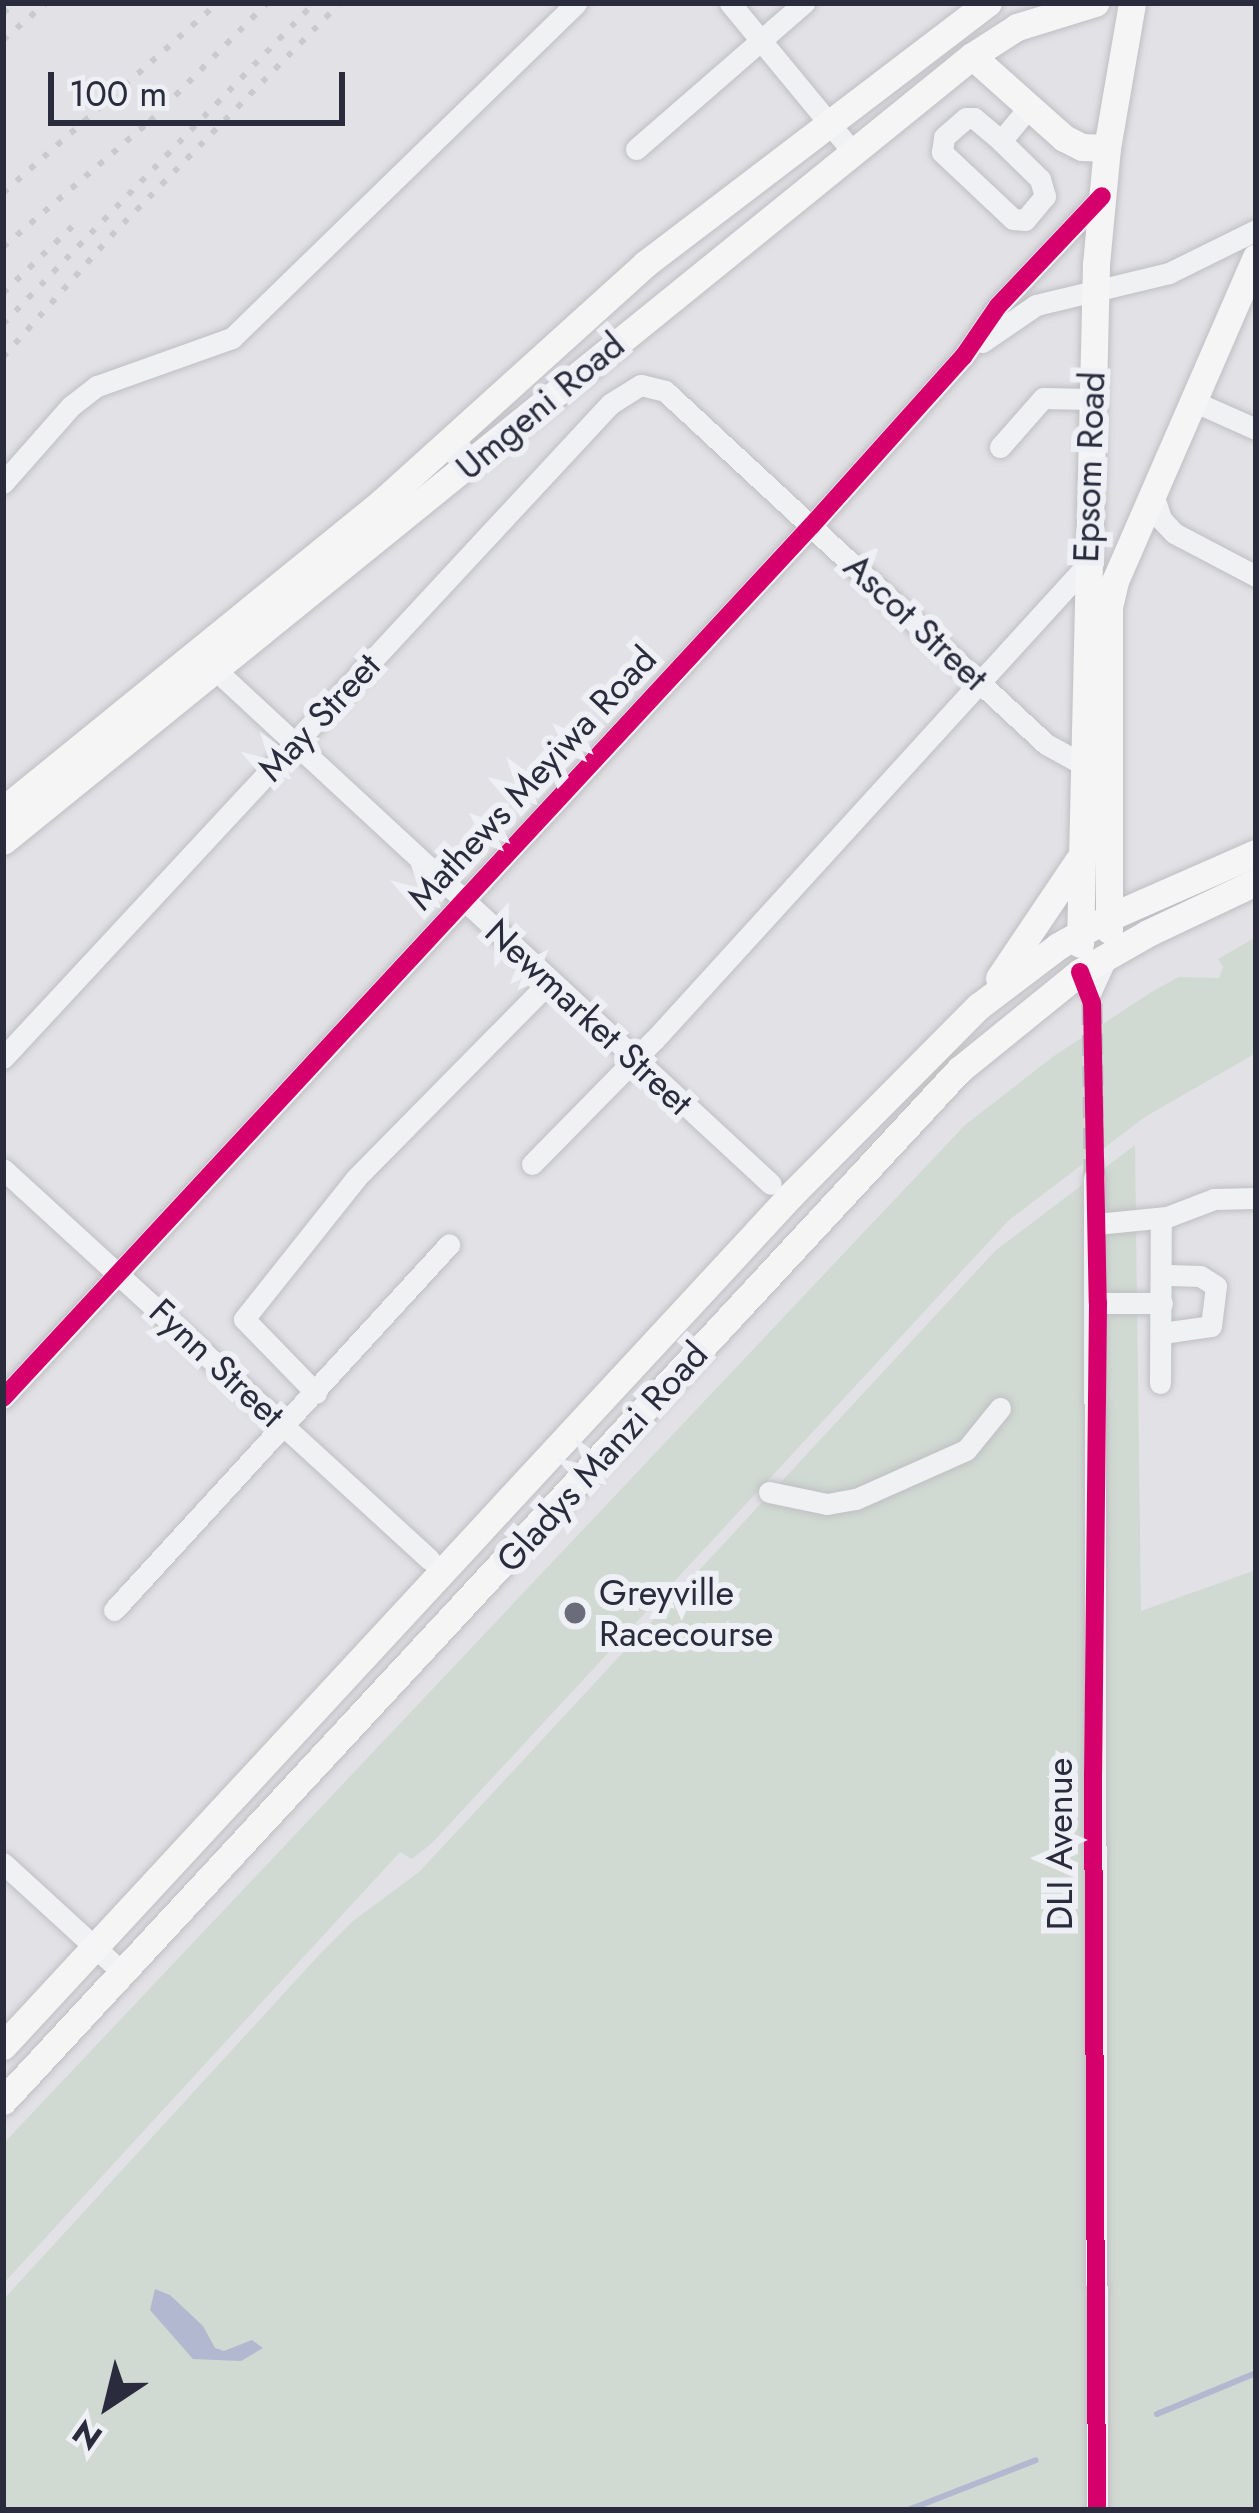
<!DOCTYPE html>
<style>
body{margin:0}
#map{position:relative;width:1259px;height:2513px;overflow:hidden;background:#e2e2e6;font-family:Jost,sans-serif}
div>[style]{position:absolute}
.green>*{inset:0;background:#d0d9d2}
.water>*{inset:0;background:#b2b8cf}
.stream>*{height:6px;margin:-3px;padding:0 3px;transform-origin:3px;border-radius:3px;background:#b2b8cf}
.minor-tunnel>*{height:21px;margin-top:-10.5px;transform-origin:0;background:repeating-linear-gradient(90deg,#bdbec4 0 21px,transparent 0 31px)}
.roads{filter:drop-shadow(0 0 3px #bfbfc3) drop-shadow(0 0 3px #bfbfc3)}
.minor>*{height:21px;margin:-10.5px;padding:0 10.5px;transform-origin:10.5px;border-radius:10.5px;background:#f0f1f3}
.major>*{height:27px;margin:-13.5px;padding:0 13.5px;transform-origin:13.5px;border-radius:13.5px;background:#f5f5f6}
.rail>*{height:6px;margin-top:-3px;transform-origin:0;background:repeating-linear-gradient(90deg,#cacacd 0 6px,transparent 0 18px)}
.cycleway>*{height:18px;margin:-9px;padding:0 9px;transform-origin:9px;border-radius:9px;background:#d6006c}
.dots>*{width:33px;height:33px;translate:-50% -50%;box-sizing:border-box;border:6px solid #eff0f5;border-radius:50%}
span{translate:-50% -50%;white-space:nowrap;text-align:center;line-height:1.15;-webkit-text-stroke:12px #eff0f5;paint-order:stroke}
.street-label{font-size:36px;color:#2a2c3e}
.poi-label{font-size:36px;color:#2a2c3e}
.left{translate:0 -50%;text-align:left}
.frame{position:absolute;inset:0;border:6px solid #2a2c3e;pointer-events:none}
.north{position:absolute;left:48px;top:2345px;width:120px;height:120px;-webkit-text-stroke:9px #eff0f5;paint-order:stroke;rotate:215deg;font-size:33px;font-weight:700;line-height:48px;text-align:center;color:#2a2c3e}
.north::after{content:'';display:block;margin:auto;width:42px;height:54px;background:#2a2c3e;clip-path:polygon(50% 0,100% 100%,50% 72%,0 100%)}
.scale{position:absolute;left:48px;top:72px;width:297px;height:54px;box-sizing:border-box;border:6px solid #2a2c3e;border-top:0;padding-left:15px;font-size:36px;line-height:42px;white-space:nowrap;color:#2a2c3e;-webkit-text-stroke:9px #eff0f5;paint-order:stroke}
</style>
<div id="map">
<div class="green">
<div style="clip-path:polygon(1256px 937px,1256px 1053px,1145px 1117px,1009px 1220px,432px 1843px,412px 1859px,400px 1852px,3px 2284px,3px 2144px,965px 1125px,1054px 1056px,1153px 991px,1179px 977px,1219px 978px,1223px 967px,1218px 959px)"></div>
<div style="clip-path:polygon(1135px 1145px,1141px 1611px,1256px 1570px,1256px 2510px,3px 2510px,3px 2300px,319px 1955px,353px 1921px,419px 1872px,462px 1826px,996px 1250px)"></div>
</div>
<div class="water">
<div style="clip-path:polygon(155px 2289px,170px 2295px,203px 2326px,215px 2348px,224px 2351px,252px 2340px,263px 2348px,241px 2361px,193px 2359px,150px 2310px)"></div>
</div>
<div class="stream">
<div style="left:1157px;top:2414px;width:107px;rotate:-22.5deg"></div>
<div style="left:908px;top:2510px;width:137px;rotate:-21.3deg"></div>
</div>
<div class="minor-tunnel">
<div style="left:1092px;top:1003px;width:175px;rotate:89.3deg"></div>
</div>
<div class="roads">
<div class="minor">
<div style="left:730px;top:3px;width:193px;rotate:50.5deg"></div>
<div style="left:966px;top:118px;width:8px"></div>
<div style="left:974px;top:118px;width:35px;rotate:40deg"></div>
<div style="left:1001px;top:141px;width:54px;rotate:44.3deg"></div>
<div style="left:1040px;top:179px;width:18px;rotate:74deg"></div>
<div style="left:1045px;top:196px;width:31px;rotate:130deg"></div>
<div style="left:1025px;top:220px;width:12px;rotate:-175deg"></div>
<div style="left:1013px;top:219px;width:98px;rotate:-136.7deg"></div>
<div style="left:942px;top:152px;width:15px;rotate:-82deg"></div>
<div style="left:944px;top:137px;width:29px;rotate:-41deg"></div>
<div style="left:1001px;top:141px;width:44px;rotate:-50.5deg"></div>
<div style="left:636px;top:149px;width:223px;rotate:-41deg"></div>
<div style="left:982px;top:342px;width:65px;rotate:-34.4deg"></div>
<div style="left:1036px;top:305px;width:137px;rotate:-13.5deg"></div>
<div style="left:1169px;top:273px;width:97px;rotate:-26.3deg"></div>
<div style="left:1193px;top:401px;width:69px;rotate:24deg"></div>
<div style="left:1000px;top:447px;width:65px;rotate:-48.7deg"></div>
<div style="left:1043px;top:398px;width:48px;rotate:1.2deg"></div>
<div style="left:3px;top:483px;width:103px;rotate:-48.6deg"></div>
<div style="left:71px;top:406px;width:33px;rotate:-38deg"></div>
<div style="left:97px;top:386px;width:143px;rotate:-19.6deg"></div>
<div style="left:232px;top:338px;width:480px;rotate:-44.2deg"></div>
<div style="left:1152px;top:491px;width:29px;rotate:72deg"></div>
<div style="left:1161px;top:519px;width:19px;rotate:47deg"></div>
<div style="left:1174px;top:533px;width:93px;rotate:27.7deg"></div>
<div style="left:207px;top:662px;width:768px;rotate:42.79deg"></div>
<div style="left:1091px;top:991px;width:38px;rotate:-65deg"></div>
<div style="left:3px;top:1058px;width:892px;rotate:-47.13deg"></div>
<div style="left:610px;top:404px;width:36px;rotate:-32deg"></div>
<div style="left:641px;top:385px;width:25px;rotate:14deg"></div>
<div style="left:665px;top:391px;width:519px;rotate:42.82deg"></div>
<div style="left:1046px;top:744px;width:43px;rotate:28.9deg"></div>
<div style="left:532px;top:1164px;width:175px;rotate:-45.5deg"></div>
<div style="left:655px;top:1039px;width:640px;rotate:-47.66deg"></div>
<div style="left:3px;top:1169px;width:578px;rotate:42.47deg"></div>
<div style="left:1094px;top:1178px;width:1332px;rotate:89.87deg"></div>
<div style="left:1096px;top:1224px;width:71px;rotate:-5.6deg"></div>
<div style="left:1167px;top:1217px;width:50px;rotate:-21deg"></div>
<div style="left:1214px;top:1199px;width:42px;rotate:-1.4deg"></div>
<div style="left:1098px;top:1303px;width:64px"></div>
<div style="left:1162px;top:1333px;width:49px;rotate:-8.1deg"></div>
<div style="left:1211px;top:1326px;width:40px;rotate:-82.9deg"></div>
<div style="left:1216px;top:1286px;width:19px;rotate:-148deg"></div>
<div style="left:1200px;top:1276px;width:38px;rotate:-178deg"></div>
<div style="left:1160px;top:1383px;width:165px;rotate:-89.7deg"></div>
<div style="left:316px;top:1393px;width:103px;rotate:-134.2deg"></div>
<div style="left:244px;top:1319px;width:180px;rotate:-51.5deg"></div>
<div style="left:356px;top:1178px;width:276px;rotate:-45.4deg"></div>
<div style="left:3px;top:1398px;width:1190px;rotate:-47.18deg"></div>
<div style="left:812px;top:525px;width:226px;rotate:-48.1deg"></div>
<div style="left:963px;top:357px;width:62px;rotate:-55.5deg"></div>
<div style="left:998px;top:306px;width:151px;rotate:-46.6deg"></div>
<div style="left:769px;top:1492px;width:59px;rotate:11.7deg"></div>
<div style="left:827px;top:1504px;width:29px;rotate:-10deg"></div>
<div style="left:856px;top:1499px;width:120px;rotate:-24deg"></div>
<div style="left:966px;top:1450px;width:54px;rotate:-51deg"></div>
<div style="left:114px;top:1610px;width:496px;rotate:-47.5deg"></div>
<div style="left:3px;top:1863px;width:163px;rotate:42.5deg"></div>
</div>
<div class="major">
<div style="left:972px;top:56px;width:123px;rotate:41.7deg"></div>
<div style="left:1064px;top:138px;width:20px;rotate:27deg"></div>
<div style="left:1082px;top:147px;width:25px;rotate:2deg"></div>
<div style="left:3px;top:810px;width:490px;rotate:-39.1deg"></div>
<div style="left:383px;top:501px;width:353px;rotate:-42.1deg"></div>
<div style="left:645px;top:264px;width:431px;rotate:-37.3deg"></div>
<div style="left:3px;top:841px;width:1247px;rotate:-39.01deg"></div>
<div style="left:972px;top:56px;width:54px;rotate:-32.8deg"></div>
<div style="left:1017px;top:27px;width:82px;rotate:-17.1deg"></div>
<div style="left:1109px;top:930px;width:323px;rotate:-90deg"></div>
<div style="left:1109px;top:607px;width:27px;rotate:-77deg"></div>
<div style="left:1115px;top:581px;width:353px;rotate:-66.5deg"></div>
<div style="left:1080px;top:944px;width:680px;rotate:-88.65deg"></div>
<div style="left:1096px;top:264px;width:117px;rotate:-84.6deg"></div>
<div style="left:1107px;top:148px;width:147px;rotate:-80.2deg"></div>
<div style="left:999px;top:978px;width:141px;rotate:-56deg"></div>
<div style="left:3px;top:2046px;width:1161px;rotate:-47.2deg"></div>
<div style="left:792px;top:1194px;width:265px;rotate:-45.2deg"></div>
<div style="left:979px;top:1006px;width:99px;rotate:-37.2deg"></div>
<div style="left:1058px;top:946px;width:60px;rotate:-29.1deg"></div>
<div style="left:1110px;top:917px;width:159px;rotate:-23.7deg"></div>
<div style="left:3px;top:2101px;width:1406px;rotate:-47.16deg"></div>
<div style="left:959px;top:1070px;width:156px;rotate:-39deg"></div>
<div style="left:1080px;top:972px;width:78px;rotate:-29.8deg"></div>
<div style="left:1148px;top:933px;width:119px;rotate:-25.3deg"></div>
</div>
</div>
<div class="rail">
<div style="left:3px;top:13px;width:16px;rotate:-40deg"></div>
<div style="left:3px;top:40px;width:57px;rotate:-40.7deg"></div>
<div style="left:3px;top:193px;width:287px;rotate:-41.5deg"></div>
<div style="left:3px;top:247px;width:194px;rotate:-40.6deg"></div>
<div style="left:150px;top:121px;width:166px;rotate:-45.2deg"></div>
<div style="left:3px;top:293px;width:103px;rotate:-43.8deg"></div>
<div style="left:3px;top:324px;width:447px;rotate:-45.9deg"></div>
<div style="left:3px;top:357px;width:162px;rotate:-48.2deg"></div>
<div style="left:111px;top:236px;width:327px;rotate:-45.5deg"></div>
</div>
<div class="cycleway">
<div style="left:1080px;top:972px;width:33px;rotate:69deg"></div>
<div style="left:1092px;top:1003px;width:300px;rotate:88.9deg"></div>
<div style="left:1098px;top:1303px;width:471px;rotate:90.6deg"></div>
<div style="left:1093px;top:1774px;width:736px;rotate:89.69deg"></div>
<div style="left:3px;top:1398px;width:1190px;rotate:-47.18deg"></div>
<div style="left:812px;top:525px;width:226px;rotate:-48.1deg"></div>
<div style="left:963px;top:357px;width:62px;rotate:-55.5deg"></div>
<div style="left:998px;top:306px;width:151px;rotate:-46.6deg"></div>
</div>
<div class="dots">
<div style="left:575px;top:1613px;background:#6a6c79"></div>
</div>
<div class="street-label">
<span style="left:540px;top:406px;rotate:-40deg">Umgeni Road</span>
<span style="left:1089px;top:467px;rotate:-88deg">Epsom Road</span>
<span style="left:916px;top:622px;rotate:43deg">Ascot Street</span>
<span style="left:319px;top:717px;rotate:-47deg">May Street</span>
<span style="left:532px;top:778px;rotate:-47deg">Mathews Meyiwa Road</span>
<span style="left:589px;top:1017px;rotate:43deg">Newmarket Street</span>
<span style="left:217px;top:1363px;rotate:43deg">Fynn Street</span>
<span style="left:602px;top:1457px;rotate:-48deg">Gladys Manzi Road</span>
<span style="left:1060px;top:1844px;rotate:-90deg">DLI Avenue</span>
</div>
<div class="poi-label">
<span class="left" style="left:599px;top:1613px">Greyville<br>Racecourse</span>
</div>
<div class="frame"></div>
<div class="north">N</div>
<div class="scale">100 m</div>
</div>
